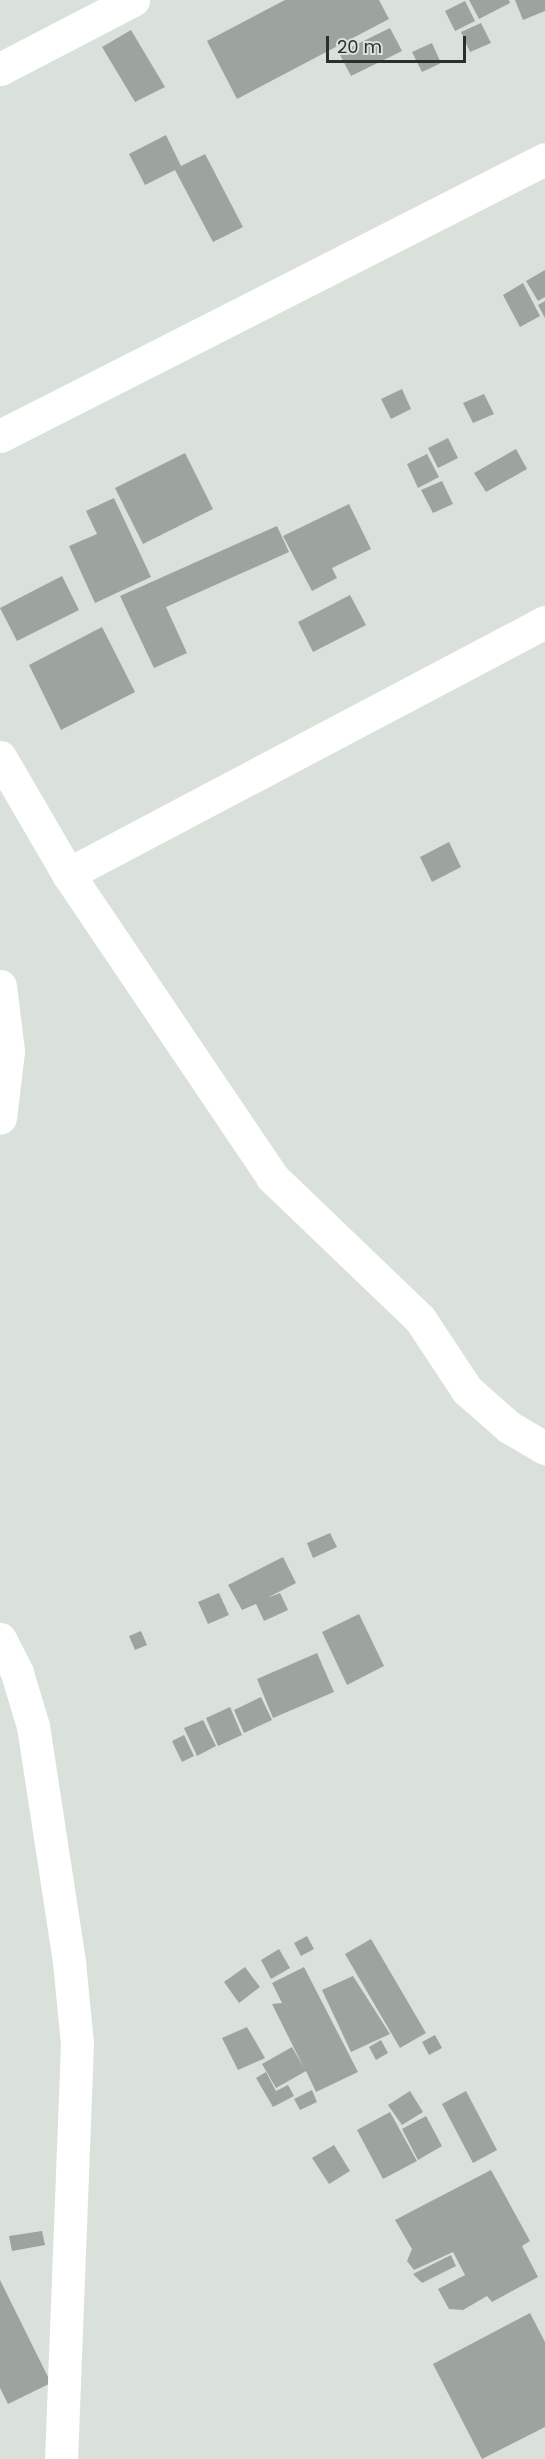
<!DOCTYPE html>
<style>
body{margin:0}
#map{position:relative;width:545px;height:2459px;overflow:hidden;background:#dae1da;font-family:Poppins,sans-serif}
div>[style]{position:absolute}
.building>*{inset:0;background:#9da49d}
.minor>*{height:33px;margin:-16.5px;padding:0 16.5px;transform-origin:16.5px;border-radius:16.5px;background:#fff}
span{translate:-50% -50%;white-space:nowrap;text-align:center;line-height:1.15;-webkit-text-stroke:4.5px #dae1da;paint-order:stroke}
.scale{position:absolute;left:326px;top:36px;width:140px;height:27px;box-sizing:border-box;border:3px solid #2c2f2c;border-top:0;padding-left:8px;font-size:18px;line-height:21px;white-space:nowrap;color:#2c2f2c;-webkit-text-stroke:4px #dae1da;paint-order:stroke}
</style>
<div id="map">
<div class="building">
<div style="clip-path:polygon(285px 0,379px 0,389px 19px,237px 99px,207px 41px)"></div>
<div style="clip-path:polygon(469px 0,509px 0,510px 3px,479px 19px)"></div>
<div style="clip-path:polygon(515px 0,545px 0,545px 11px,523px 20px)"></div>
<div style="clip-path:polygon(465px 1px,475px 21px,455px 31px,445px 11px)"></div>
<div style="clip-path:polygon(481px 23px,491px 43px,470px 52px,461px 32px)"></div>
<div style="clip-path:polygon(390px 28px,402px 51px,351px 76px,339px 53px)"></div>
<div style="clip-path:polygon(131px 30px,165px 87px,135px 102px,102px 47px)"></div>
<div style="clip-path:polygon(432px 43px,441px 63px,422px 72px,412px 52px)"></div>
<div style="clip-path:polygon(166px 135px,181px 166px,205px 154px,243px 227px,213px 242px,175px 170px,145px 185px,129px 154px)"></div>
<div style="clip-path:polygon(545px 270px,545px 297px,538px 301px,526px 281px)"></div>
<div style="clip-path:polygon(523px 283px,540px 316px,520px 327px,503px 295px)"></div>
<div style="clip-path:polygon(545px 301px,545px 318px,538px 305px)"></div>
<div style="clip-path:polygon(402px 389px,411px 409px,391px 419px,381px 399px)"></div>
<div style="clip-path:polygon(484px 394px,494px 414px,473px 423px,463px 403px)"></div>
<div style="clip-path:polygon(448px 438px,458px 458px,438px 468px,428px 448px)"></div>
<div style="clip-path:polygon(516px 449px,527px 469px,486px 492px,474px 473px)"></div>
<div style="clip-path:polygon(185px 453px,213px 509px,143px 544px,115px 488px)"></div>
<div style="clip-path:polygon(427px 454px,439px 477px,418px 488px,407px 464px)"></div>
<div style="clip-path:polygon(442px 481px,453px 504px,433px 513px,421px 490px)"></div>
<div style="clip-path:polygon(114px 498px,151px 577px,95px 603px,69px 546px,97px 534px,86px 511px)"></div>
<div style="clip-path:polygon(349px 504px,371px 549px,332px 568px,337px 578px,312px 591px,283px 536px)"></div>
<div style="clip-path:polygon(277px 526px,289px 552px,166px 607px,187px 653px,154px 668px,120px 596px)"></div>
<div style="clip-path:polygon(62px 576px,79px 610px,17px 641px,0 608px)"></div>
<div style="clip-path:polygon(350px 595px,366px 625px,313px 652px,298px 622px)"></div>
<div style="clip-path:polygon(102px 627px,135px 692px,61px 730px,29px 665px)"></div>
<div style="clip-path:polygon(449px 842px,461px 867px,432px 882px,420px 857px)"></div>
<div style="clip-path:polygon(330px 1533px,337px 1547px,313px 1558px,307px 1543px)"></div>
<div style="clip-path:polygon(283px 1557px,296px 1583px,267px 1598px,280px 1593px,288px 1610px,264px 1621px,256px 1604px,242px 1610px,228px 1585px)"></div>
<div style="clip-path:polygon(219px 1593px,229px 1615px,208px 1624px,198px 1602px)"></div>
<div style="clip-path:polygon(359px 1614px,384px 1666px,347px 1685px,322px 1632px)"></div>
<div style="clip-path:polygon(141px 1631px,147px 1645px,135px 1650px,129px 1636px)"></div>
<div style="clip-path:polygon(317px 1653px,334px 1692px,273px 1718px,257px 1679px)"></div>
<div style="clip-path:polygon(261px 1697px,272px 1720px,244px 1733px,234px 1710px)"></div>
<div style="clip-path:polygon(230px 1707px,242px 1735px,218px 1746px,206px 1718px)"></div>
<div style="clip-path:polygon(203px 1720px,216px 1746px,197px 1756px,184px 1728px)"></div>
<div style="clip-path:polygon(184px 1735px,194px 1756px,182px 1762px,172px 1741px)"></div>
<div style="clip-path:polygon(307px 1936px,314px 1949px,301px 1956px,294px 1943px)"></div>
<div style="clip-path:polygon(371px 1939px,426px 2033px,400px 2048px,345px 1954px)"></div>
<div style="clip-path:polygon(279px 1949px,290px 1968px,271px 1979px,261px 1960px)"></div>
<div style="clip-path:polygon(245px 1967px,260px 1987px,239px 2003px,224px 1982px)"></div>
<div style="clip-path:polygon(304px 1967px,358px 2072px,316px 2092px,306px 2071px,276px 2088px,262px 2064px,292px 2047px,304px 2068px,272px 2004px,282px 2003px,272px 1983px)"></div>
<div style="clip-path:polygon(353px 1976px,390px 2034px,351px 2052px,322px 1990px)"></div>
<div style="clip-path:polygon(247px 2027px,265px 2058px,238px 2070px,222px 2038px)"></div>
<div style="clip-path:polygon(435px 2035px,442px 2048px,429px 2055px,422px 2042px)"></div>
<div style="clip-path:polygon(381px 2040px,388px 2053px,376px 2060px,369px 2047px)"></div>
<div style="clip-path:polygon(266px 2072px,276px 2091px,288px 2085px,294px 2096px,273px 2107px,256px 2078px)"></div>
<div style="clip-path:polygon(312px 2090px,317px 2102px,300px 2110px,294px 2099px)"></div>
<div style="clip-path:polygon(410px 2091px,423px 2112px,402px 2125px,388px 2105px)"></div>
<div style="clip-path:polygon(466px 2091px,497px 2150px,473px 2163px,442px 2104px)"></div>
<div style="clip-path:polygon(390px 2112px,417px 2161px,383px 2179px,357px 2130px)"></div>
<div style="clip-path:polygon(426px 2116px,442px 2146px,418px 2160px,402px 2129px)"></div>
<div style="clip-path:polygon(334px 2145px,350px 2171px,329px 2184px,312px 2158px)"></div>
<div style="clip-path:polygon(491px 2170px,530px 2241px,522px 2246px,538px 2277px,492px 2302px,487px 2296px,463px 2310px,449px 2309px,438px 2289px,465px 2275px,453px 2252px,414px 2270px,407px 2261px,412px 2249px,395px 2220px)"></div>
<div style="clip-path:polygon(42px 2231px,45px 2245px,12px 2251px,9px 2236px)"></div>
<div style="clip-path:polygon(451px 2255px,456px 2266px,422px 2283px,413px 2274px)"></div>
<div style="clip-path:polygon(0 2280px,51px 2383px,8px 2404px,0 2388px)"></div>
<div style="clip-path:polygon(530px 2313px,545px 2342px,545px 2427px,482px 2459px,433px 2364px)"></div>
</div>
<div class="minor">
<div style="left:0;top:69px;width:150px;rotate:-27.4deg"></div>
<div style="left:0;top:436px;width:611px;rotate:-26.94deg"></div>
<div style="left:0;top:757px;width:135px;rotate:59.8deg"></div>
<div style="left:68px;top:874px;width:365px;rotate:56deg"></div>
<div style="left:272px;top:1177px;width:205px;rotate:43.8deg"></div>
<div style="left:420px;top:1319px;width:85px;rotate:56.5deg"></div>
<div style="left:467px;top:1390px;width:56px;rotate:41.4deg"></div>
<div style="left:509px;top:1427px;width:42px;rotate:30.3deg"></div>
<div style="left:68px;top:874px;width:539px;rotate:-27.85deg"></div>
<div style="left:0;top:986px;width:65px;rotate:83deg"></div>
<div style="left:8px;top:1051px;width:67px;rotate:96.8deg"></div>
<div style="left:0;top:1639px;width:38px;rotate:63deg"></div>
<div style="left:17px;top:1673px;width:55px;rotate:73.2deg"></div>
<div style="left:33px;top:1726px;width:239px;rotate:81.3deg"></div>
<div style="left:69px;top:1962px;width:82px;rotate:84.4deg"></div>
<div style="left:77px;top:2044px;width:415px;rotate:92.2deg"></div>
</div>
<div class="scale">20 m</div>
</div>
